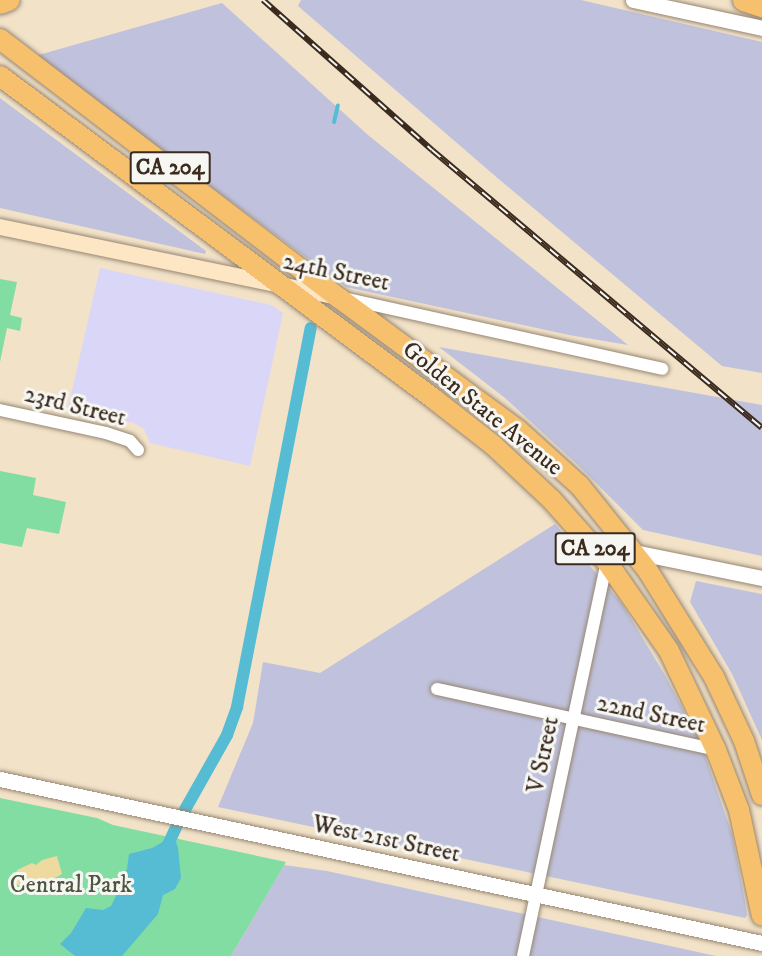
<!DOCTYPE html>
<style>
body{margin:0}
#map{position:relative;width:762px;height:956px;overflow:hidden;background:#f2e2c8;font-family:"IM FELL DW Pica",serif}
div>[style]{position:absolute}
.built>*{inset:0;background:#dad6f7}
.industrial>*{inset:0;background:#c0c2dd}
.green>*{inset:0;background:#82dda3}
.sand>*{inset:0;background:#eeda9e}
.water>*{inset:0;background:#55bcd3}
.stream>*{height:4px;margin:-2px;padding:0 2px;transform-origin:2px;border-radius:2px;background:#55bcd3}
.canal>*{height:12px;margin:-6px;padding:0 6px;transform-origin:6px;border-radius:6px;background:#55bcd3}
.roads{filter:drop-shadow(0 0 2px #968673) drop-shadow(0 0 2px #968673)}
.minor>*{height:12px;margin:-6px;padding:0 6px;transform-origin:6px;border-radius:6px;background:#fff}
.tertiary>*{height:15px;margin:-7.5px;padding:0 7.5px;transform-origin:7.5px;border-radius:7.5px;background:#fff}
.secondary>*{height:16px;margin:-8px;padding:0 8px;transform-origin:8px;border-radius:8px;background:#fce6c4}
.trunk>*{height:20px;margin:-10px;padding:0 10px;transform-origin:10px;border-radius:10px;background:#f7c06c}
.motorway>*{height:21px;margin:-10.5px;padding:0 10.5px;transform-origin:10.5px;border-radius:10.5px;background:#f7c06c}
.rail>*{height:6px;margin-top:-3px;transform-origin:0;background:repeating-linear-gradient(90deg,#f6f6f2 0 11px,#3b2a1e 0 22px);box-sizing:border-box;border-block:2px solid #3b2a1e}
span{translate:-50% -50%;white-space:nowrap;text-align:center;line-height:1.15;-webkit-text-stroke:6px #f6f6f2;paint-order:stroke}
.shield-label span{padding:2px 4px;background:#f6f6f2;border:2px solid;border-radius:4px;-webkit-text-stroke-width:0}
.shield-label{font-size:22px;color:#3b2a1e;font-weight:700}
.street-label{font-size:24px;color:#3b2a1e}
.park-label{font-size:24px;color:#4d573f}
</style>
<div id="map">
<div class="built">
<div style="clip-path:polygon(100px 268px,271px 305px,283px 313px,250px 466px,150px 443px,144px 429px,134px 423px,68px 408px)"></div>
</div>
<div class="industrial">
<div style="clip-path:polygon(301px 0,581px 0,762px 42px,762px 373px,722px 366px,501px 181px,298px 6px)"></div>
<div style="clip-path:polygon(222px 3px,368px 135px,628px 345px,569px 335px,346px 287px,35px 56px)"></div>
<div style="clip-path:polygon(0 98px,206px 251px,205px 254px,0 208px)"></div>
<div style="clip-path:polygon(439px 347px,762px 405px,762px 556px,643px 530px,580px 467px,505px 398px)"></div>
<div style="clip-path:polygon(555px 524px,622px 604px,666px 677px,701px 744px,732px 834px,745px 901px,747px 915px,745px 918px,218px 807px,253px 723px,263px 662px,320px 673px)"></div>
<div style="clip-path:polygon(696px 581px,762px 594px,762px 740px,732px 674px,690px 602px)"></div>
<div style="clip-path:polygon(284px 865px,327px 871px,716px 956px,231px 956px)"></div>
</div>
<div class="green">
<div style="clip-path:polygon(0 279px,17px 282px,10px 315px,22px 318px,20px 331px,7px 328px,0 362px)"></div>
<div style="clip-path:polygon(0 471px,36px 478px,33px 495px,66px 502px,59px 534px,27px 528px,22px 547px,0 543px)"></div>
<div style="clip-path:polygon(0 798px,97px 818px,113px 825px,286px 862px,231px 956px,0 956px)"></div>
</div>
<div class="sand">
<div style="clip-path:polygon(57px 856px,62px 874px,55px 878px,51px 892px,13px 884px,17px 870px,32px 863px,36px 865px,42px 860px)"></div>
</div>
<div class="water">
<div style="clip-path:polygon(170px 838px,175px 839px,178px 848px,181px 878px,175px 889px,163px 895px,158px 914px,122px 956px,75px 956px,60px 944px,71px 933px,86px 908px,103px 910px,111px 906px,116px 896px,115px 885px,127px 869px,129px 854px,152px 848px)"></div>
</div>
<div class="stream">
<div style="left:334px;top:122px;width:17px;rotate:-77deg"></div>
</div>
<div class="canal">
<div style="left:165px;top:851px;width:40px;rotate:-65deg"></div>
<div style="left:182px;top:815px;width:92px;rotate:-60.6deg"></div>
<div style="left:227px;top:735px;width:30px;rotate:-70deg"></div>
<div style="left:237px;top:707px;width:386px;rotate:-79deg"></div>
</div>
<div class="roads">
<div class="minor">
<div style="left:347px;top:299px;width:323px;rotate:12.5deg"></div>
<div style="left:0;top:410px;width:108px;rotate:12.2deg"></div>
<div style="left:106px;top:433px;width:25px;rotate:18deg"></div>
<div style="left:130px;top:441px;width:12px;rotate:48deg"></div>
<div style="left:437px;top:689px;width:286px;rotate:12.3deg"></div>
<div style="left:523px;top:956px;width:403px;rotate:-78deg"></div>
</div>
<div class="tertiary">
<div style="left:633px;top:0;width:132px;rotate:12.2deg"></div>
<div style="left:590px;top:543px;width:176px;rotate:11.5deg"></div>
<div style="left:0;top:779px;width:779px;rotate:12.15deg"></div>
</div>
<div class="secondary">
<div style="left:0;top:227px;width:344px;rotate:11.7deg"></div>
</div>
<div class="trunk">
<div style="left:0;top:39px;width:427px;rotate:37.4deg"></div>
<div style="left:339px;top:298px;width:221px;rotate:36.4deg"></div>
<div style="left:517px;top:429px;width:85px;rotate:42.1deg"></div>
<div style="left:580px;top:486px;width:109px;rotate:51.3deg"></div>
<div style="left:648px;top:571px;width:125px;rotate:58.1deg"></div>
<div style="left:714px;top:677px;width:71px;rotate:64.9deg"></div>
<div style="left:744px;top:741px;width:57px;rotate:71.6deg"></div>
<div style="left:0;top:76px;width:541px;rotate:36.66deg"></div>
<div style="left:434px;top:399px;width:75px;rotate:37.9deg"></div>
<div style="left:493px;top:445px;width:79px;rotate:43deg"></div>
<div style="left:551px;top:499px;width:84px;rotate:48.4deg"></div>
<div style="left:607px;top:562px;width:108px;rotate:55.1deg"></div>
<div style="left:669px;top:651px;width:110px;rotate:64.6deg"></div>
<div style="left:716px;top:750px;width:64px;rotate:69deg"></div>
<div style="left:739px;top:810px;width:108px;rotate:77.8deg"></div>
</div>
<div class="motorway">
<div style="left:743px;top:0;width:20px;rotate:18deg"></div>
<div style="left:0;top:3px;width:9px;rotate:-21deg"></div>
</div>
</div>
<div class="rail">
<div style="left:263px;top:0;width:226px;rotate:41.6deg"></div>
<div style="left:432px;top:150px;width:431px;rotate:40.1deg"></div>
</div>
<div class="shield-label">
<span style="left:170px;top:168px">CA 204</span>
<span style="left:595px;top:549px">CA 204</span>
</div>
<div class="street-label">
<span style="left:336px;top:273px;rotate:12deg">24th Street</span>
<span style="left:75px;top:407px;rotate:14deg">23rd Street</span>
<span style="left:482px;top:409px;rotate:39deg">Golden State Avenue</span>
<span style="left:651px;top:715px;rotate:12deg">22nd Street</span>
<span style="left:544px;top:755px;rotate:-78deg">V Street</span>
<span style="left:386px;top:840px;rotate:12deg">West 21st Street</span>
</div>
<div class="park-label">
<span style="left:71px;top:886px">Central Park</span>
</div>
</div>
